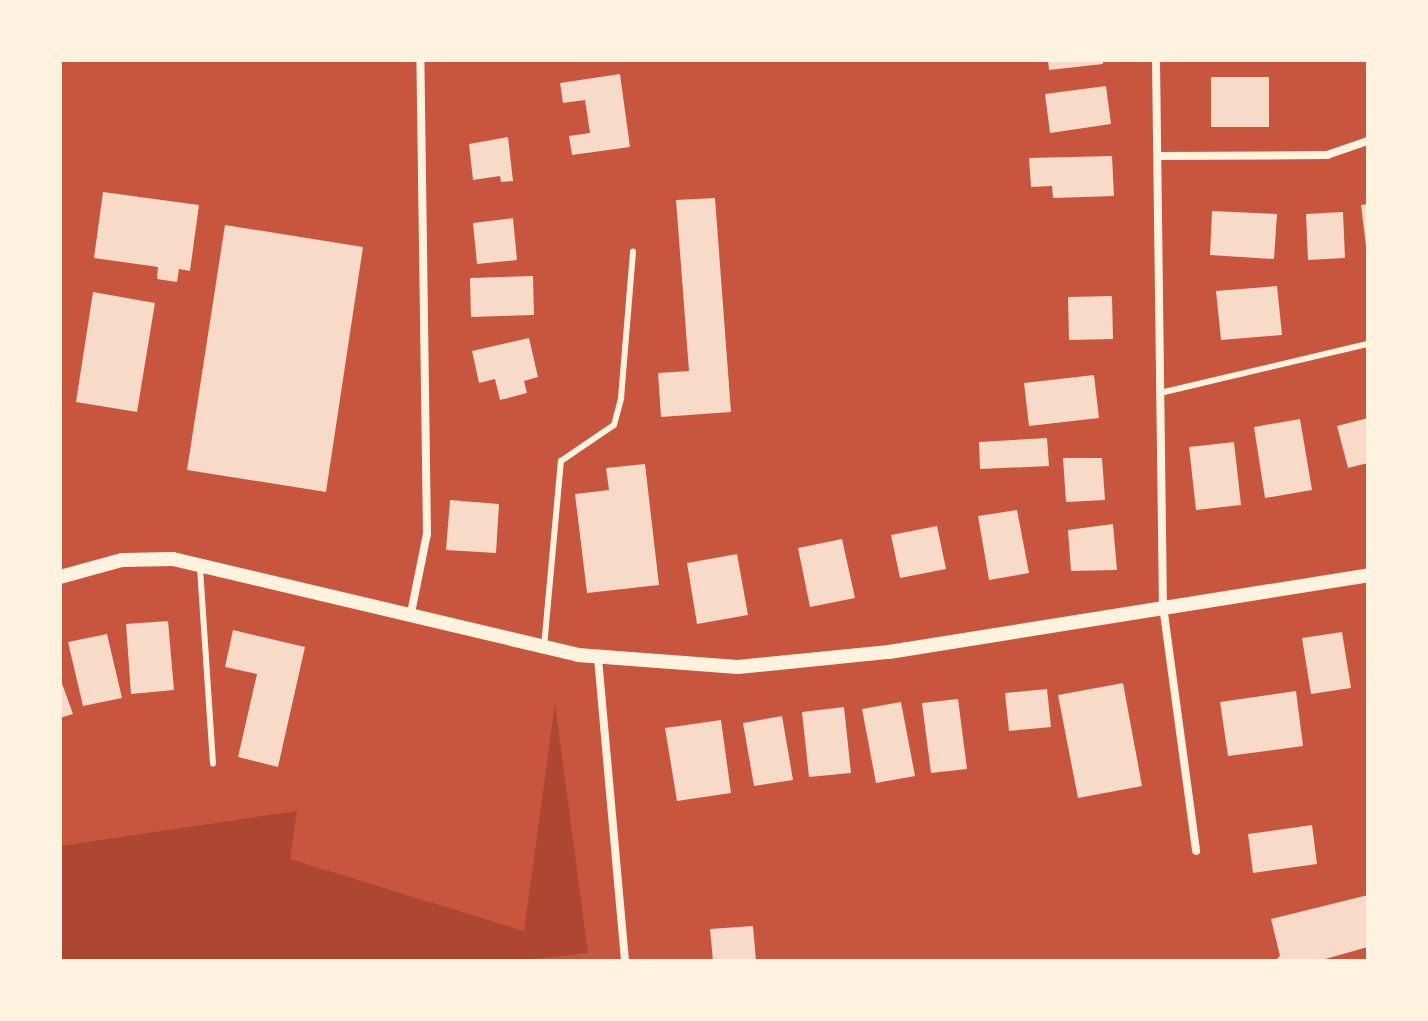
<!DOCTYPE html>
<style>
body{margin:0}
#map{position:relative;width:1428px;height:1021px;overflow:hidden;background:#c8553d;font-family:Inter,sans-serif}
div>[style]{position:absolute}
.green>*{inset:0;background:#ae4732}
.building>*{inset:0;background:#f7dbc8}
.service>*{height:6px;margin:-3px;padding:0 3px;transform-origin:3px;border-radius:3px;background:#fff3e0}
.minor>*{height:8px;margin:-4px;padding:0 4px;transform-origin:4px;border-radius:4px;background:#fff3e0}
.tertiary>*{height:14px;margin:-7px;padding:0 7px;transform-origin:7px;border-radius:7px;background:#fff3e0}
span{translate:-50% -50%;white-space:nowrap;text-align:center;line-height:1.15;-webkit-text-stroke:6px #fff3e0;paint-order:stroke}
.frame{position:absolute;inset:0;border:62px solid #fff3e0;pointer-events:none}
</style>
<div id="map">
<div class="green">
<div style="clip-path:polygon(555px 704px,588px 953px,517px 961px,60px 961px,60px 846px,297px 811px,290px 859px,524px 931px)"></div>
</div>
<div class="building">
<div style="clip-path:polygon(1048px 60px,1103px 60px,1103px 64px,1049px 70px)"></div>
<div style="clip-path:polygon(620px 74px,630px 147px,572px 155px,569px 136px,590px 133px,585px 100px,563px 103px,560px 83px)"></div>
<div style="clip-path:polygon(1211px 77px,1269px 77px,1269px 127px,1211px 127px)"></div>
<div style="clip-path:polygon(1106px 86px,1111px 124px,1050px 133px,1045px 94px)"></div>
<div style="clip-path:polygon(508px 137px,513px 181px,501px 182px,500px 176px,473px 180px,469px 144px)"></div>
<div style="clip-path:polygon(1112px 156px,1114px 196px,1053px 198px,1052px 186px,1031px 187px,1029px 158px)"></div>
<div style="clip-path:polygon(103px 192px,199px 205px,190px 271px,179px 269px,177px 282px,157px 279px,158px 267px,94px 258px)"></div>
<div style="clip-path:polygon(715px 198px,731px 412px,661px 417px,658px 373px,689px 371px,676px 200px)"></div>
<div style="clip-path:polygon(1368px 204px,1368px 246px,1366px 246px,1361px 205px)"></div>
<div style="clip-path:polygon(1212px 211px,1277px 214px,1274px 259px,1210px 255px)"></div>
<div style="clip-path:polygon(1343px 212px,1345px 258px,1308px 260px,1306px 214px)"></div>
<div style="clip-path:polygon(513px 218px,517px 260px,477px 264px,473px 223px)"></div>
<div style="clip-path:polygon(225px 225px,363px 247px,326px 492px,187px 470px)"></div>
<div style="clip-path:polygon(533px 276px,534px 315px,471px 317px,470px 278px)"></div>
<div style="clip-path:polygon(1277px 286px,1282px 335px,1221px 340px,1216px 291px)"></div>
<div style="clip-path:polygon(93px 292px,155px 303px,137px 412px,76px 402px)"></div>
<div style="clip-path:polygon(1112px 296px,1113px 339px,1069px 340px,1068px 297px)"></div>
<div style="clip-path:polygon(529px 338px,538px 377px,524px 381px,527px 393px,500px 400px,495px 379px,479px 383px,472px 351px)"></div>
<div style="clip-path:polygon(1094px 375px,1099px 418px,1029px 426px,1024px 383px)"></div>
<div style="clip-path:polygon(1368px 418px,1368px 463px,1348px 468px,1337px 426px)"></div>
<div style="clip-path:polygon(1300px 419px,1312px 490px,1265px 498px,1254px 427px)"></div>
<div style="clip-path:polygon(1047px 438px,1049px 466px,980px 469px,979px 442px)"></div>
<div style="clip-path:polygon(1234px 442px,1241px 505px,1196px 510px,1189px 447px)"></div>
<div style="clip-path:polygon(1063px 458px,1102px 458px,1105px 500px,1066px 502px)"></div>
<div style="clip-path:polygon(645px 464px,659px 585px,587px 593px,575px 494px,609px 490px,606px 468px)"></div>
<div style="clip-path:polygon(450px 500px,499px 504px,496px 553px,446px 550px)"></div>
<div style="clip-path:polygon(1017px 510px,1029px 573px,989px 580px,978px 516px)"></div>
<div style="clip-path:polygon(1113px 524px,1117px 570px,1071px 571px,1068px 530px)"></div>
<div style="clip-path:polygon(937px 526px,946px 569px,900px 578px,891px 535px)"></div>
<div style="clip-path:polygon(842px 539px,855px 598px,810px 607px,798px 548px)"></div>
<div style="clip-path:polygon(737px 554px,748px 615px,697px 624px,687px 563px)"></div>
<div style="clip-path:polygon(168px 621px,174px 690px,131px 694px,126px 624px)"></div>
<div style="clip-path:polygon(233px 630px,305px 647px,278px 767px,238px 757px,257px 674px,225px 667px)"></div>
<div style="clip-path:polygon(1342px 632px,1351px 688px,1311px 694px,1302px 638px)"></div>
<div style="clip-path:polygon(107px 634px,122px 698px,83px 706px,68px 642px)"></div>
<div style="clip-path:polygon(60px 678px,73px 714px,60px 718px)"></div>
<div style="clip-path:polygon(1123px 683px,1142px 786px,1078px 798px,1058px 695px)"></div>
<div style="clip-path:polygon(1047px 689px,1051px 727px,1009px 731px,1005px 693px)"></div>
<div style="clip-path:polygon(1296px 691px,1303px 746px,1228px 756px,1220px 702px)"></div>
<div style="clip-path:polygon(958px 699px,967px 769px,931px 773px,922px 703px)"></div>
<div style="clip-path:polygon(901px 702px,915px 776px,876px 783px,862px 709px)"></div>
<div style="clip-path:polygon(844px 707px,851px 773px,809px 777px,802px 712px)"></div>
<div style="clip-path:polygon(782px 716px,793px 780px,754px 786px,743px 723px)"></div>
<div style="clip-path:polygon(721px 720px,731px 793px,677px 801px,665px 728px)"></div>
<div style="clip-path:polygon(1312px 825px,1317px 864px,1253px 873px,1248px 834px)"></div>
<div style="clip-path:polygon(1368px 895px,1368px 947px,1318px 961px,1275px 961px,1280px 956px,1271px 919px)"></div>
<div style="clip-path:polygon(753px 926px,756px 961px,713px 961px,710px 929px)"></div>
</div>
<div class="service">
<div style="left:1160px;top:393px;width:214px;rotate:-13.3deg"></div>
<div style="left:200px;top:568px;width:196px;rotate:86.2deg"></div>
<div style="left:544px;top:647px;width:187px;rotate:-84.8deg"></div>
<div style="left:561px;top:461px;width:64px;rotate:-34.2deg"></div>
<div style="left:614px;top:425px;width:28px;rotate:-75deg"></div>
<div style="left:621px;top:398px;width:147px;rotate:-85.3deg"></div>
</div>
<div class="minor">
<div style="left:1156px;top:60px;width:546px;rotate:89.27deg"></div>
<div style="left:1163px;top:606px;width:247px;rotate:82.3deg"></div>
<div style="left:1158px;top:156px;width:169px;rotate:-0.3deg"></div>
<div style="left:1327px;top:155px;width:43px;rotate:-18.9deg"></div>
<div style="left:411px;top:613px;width:81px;rotate:-78.6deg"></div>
<div style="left:427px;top:534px;width:474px;rotate:-90.8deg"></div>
<div style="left:598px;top:658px;width:304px;rotate:84.9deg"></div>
</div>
<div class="tertiary">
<div style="left:60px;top:577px;width:64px;rotate:-15.3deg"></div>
<div style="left:122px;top:560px;width:51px;rotate:-1.1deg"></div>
<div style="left:173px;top:559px;width:416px;rotate:13.3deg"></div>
<div style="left:578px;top:655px;width:160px;rotate:4.3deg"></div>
<div style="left:738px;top:667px;width:152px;rotate:-5.7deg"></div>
<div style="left:889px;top:652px;width:485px;rotate:-9.1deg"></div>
</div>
<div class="frame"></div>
</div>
